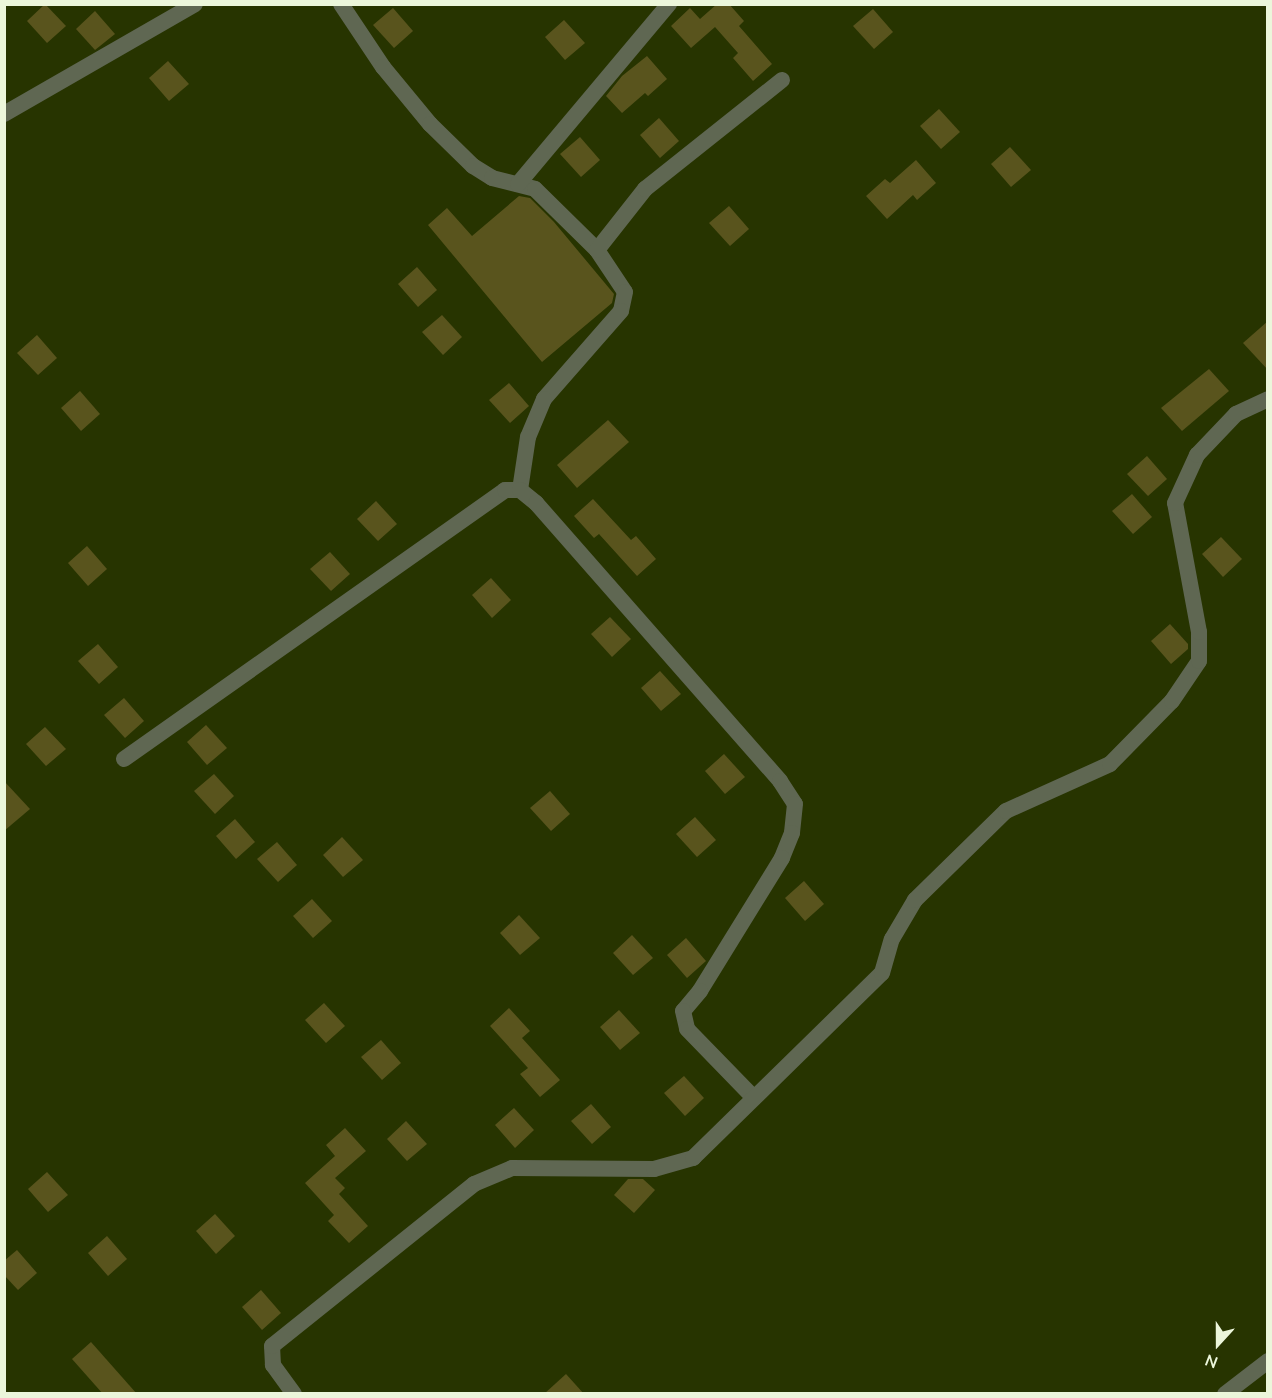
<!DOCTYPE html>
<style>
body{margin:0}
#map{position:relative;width:1272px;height:1398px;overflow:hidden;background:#273400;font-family:"Nunito Sans",sans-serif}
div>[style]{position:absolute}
.building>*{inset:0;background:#59541d}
.minor>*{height:16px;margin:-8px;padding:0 8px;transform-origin:8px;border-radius:8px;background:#5f6752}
span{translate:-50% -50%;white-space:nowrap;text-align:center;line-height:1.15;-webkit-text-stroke:5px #273400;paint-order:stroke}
.frame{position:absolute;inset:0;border:6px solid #ecf6db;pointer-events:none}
.north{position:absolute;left:1188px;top:1314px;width:60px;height:60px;-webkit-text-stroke:4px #273400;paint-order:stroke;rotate:201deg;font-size:16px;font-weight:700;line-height:24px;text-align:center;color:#ecf6db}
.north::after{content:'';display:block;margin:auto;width:21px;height:27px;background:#ecf6db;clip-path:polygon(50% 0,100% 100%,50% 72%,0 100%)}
</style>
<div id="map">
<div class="building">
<div style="clip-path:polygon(45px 4px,66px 26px,47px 43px,27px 21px)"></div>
<div style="clip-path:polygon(717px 4px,729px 4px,744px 21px,739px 26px,772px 64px,753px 81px,733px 58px,738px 53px,715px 27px,691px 48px,671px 26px,690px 8px,700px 19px)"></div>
<div style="clip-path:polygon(393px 8px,413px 31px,394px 48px,373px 25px)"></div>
<div style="clip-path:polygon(873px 9px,893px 32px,874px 49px,853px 26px)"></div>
<div style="clip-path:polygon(95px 11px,115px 34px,95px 50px,76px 29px)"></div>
<div style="clip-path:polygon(564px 20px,585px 43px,565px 60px,545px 37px)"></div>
<div style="clip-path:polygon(647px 56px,667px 79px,648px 96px,645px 93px,622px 113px,606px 96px,622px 76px)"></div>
<div style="clip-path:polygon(168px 61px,189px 84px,169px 101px,149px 78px)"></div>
<div style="clip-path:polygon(939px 109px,960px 132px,941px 149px,920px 126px)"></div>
<div style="clip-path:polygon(659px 118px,679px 141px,660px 158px,640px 135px)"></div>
<div style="clip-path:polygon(580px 137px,600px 160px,581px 177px,560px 154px)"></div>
<div style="clip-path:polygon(1010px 147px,1031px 170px,1011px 187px,991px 164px)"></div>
<div style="clip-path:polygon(916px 160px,936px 183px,917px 200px,913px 195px,887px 219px,866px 196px,885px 179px,890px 183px)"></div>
<div style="clip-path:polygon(519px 196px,530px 198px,554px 222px,614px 294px,612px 303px,542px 362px,428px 225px,447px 208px,472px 236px)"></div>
<div style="clip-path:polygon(729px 206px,749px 229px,730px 246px,709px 223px)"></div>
<div style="clip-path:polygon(417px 267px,437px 290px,418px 307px,398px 284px)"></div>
<div style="clip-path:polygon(442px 315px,462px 337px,443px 355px,422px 332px)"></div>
<div style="clip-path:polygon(1268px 321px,1268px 370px,1243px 343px)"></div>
<div style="clip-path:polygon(37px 335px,57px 358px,38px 375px,17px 353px)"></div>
<div style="clip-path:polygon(1209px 369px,1229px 391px,1182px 431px,1161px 408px)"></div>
<div style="clip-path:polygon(509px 383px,529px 406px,510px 423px,489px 400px)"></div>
<div style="clip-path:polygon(80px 391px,100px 414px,81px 431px,61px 408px)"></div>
<div style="clip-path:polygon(608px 420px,629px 442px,577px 488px,557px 465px)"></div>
<div style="clip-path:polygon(1147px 456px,1167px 479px,1148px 496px,1127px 474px)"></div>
<div style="clip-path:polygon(1132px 494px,1152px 517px,1133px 534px,1112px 511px)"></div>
<div style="clip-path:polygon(593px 499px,631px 540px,636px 536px,656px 559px,637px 576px,599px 534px,594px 538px,574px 516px)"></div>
<div style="clip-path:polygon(376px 501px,397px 524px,378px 541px,357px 519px)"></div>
<div style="clip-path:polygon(1221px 537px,1242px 559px,1223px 577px,1202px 554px)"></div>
<div style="clip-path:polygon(87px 546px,107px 569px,88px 586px,68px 563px)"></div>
<div style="clip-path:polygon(330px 552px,350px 574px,331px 591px,310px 569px)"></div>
<div style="clip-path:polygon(491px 578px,511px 600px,492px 618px,472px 595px)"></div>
<div style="clip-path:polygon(610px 617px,631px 639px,612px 657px,591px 634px)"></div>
<div style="clip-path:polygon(1170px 624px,1188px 644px,1188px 649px,1171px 664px,1151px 641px)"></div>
<div style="clip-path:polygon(98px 644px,118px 667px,99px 684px,78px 661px)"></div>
<div style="clip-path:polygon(660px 671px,681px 694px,661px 711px,641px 688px)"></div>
<div style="clip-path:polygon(124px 698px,144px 721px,125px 738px,104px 715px)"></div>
<div style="clip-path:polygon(206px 725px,227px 748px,207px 765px,187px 742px)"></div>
<div style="clip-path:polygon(45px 727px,66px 749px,46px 766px,26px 744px)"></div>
<div style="clip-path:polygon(724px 754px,745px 777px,725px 794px,705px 771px)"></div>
<div style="clip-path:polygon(214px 774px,234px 796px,215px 814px,194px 791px)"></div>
<div style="clip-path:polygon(4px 781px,30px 809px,4px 831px)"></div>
<div style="clip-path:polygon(550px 791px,570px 814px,551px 831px,530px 808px)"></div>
<div style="clip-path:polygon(695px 817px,716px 840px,697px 857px,676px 834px)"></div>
<div style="clip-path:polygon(235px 819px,255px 842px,236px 859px,216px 836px)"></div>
<div style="clip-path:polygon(342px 837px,363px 860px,343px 877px,323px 855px)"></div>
<div style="clip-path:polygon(277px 842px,297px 865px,278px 882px,257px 859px)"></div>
<div style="clip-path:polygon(804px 881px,824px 904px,805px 921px,785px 898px)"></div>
<div style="clip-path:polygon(312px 899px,332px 921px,313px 938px,293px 916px)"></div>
<div style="clip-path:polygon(519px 915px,540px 938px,520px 955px,500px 933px)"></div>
<div style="clip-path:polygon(632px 935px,653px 958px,633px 975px,613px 953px)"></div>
<div style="clip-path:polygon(686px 938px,706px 961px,687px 978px,667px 955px)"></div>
<div style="clip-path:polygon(324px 1003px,345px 1026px,326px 1043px,305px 1020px)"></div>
<div style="clip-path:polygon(509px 1008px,530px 1031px,522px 1038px,560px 1080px,540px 1097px,520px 1074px,528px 1068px,490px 1026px)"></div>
<div style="clip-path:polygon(619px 1010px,640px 1033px,620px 1050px,600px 1027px)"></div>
<div style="clip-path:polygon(381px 1040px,401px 1063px,382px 1080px,361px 1057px)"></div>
<div style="clip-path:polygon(684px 1076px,704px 1098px,685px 1116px,664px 1093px)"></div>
<div style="clip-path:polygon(591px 1104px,611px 1127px,592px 1144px,571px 1121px)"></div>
<div style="clip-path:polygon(514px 1108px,534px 1130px,515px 1148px,495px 1125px)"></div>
<div style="clip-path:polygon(406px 1121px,427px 1144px,407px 1161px,387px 1139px)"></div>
<div style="clip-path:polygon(345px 1128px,366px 1151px,335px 1178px,345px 1188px,339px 1194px,368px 1226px,349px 1243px,328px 1221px,334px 1215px,305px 1183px,335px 1156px,326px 1145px)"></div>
<div style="clip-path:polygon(47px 1172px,68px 1195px,48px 1212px,28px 1189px)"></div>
<div style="clip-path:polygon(628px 1179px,643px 1179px,655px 1190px,634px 1213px,614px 1195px)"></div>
<div style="clip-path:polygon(215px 1214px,235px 1236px,216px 1254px,196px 1231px)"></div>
<div style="clip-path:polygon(107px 1236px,127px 1259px,108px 1276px,88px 1253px)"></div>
<div style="clip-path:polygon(17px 1250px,37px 1273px,18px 1290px,4px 1275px,4px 1261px)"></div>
<div style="clip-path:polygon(261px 1290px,281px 1313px,262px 1330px,242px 1307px)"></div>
<div style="clip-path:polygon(91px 1342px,137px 1394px,103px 1394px,72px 1359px)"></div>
<div style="clip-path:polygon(566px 1374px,584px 1394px,544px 1394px)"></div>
</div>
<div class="minor">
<div style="left:341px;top:4px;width:76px;rotate:56.3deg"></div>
<div style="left:383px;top:67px;width:74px;rotate:50.5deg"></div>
<div style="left:430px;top:124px;width:60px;rotate:44.3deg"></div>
<div style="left:473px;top:166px;width:22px;rotate:32deg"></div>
<div style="left:492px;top:178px;width:44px;rotate:14.3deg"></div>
<div style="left:535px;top:189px;width:87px;rotate:44.5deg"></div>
<div style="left:597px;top:250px;width:50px;rotate:56.3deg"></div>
<div style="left:625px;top:292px;width:19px;rotate:102deg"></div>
<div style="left:621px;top:311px;width:117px;rotate:131.2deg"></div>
<div style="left:544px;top:399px;width:41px;rotate:112.8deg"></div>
<div style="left:528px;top:437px;width:54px;rotate:98.6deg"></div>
<div style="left:4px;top:114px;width:220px;rotate:-29.9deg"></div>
<div style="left:518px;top:184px;width:235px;rotate:-50deg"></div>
<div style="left:597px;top:250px;width:78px;rotate:-51.8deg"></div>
<div style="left:645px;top:189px;width:175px;rotate:-38.5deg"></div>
<div style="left:124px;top:759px;width:466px;rotate:-35.2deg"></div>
<div style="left:505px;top:490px;width:15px"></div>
<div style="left:520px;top:490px;width:21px;rotate:39deg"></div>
<div style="left:536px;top:503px;width:370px;rotate:48.7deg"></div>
<div style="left:780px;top:781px;width:27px;rotate:57deg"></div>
<div style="left:795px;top:804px;width:29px;rotate:96deg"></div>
<div style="left:792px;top:833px;width:27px;rotate:112deg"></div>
<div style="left:782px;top:858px;width:156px;rotate:121.7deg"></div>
<div style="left:700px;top:991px;width:26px;rotate:130deg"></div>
<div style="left:683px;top:1011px;width:18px;rotate:77deg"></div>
<div style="left:687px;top:1029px;width:96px;rotate:45.8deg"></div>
<div style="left:294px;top:1394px;width:36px;rotate:-126deg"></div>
<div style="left:273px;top:1365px;width:19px;rotate:-93deg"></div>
<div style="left:272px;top:1346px;width:259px;rotate:-38.7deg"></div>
<div style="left:474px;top:1184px;width:41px;rotate:-22.8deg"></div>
<div style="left:512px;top:1168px;width:142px;rotate:0.4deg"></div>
<div style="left:654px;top:1169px;width:41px;rotate:-15.8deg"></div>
<div style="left:693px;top:1158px;width:264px;rotate:-44.4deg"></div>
<div style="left:882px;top:973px;width:35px;rotate:-74deg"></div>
<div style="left:892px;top:939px;width:45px;rotate:-59.5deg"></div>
<div style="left:915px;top:900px;width:127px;rotate:-44.4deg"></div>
<div style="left:1006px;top:811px;width:114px;rotate:-24.3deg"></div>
<div style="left:1110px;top:764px;width:88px;rotate:-45.5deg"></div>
<div style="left:1172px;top:701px;width:48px;rotate:-56deg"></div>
<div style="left:1199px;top:661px;width:29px;rotate:-90deg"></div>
<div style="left:1199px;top:632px;width:131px;rotate:-100.5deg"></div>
<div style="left:1175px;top:503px;width:53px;rotate:-65.4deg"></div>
<div style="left:1197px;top:455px;width:57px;rotate:-46.4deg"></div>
<div style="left:1236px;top:414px;width:35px;rotate:-25deg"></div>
<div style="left:1225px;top:1394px;width:54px;rotate:-37.5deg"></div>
</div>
<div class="frame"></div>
<div class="north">N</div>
</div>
